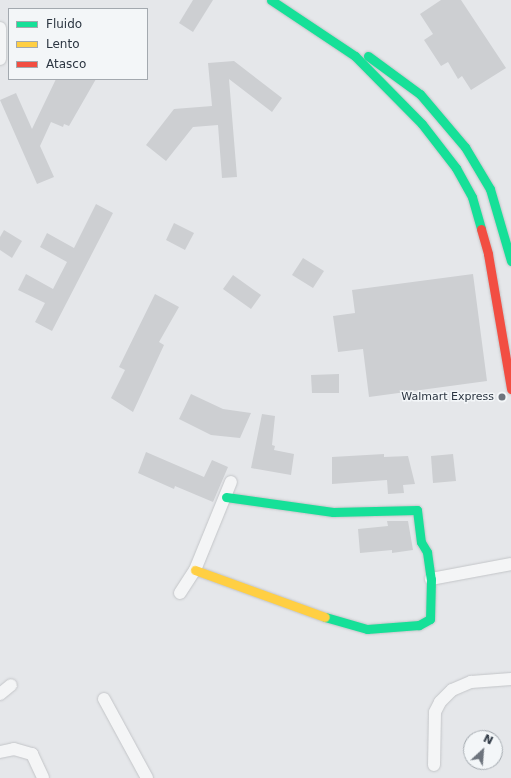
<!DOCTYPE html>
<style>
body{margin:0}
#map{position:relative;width:511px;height:778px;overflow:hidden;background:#e5e7ea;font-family:"DejaVu Sans",sans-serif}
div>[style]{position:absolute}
.building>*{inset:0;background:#cdcfd2}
.roads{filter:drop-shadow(0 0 1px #c3c5c8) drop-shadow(0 0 1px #c3c5c8)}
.street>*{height:12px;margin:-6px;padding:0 6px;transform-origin:6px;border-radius:6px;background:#f4f5f6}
.fast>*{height:9px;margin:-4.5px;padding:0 4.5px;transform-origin:4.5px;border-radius:4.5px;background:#16e098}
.slow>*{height:9px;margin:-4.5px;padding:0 4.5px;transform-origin:4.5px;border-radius:4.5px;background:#ffcf43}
.jam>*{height:9px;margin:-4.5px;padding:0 4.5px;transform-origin:4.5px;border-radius:4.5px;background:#f24e42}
.dots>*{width:11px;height:11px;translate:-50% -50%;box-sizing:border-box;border:2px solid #f3f6f8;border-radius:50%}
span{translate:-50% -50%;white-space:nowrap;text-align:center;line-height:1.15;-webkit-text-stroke:3px #f3f6f8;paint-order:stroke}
.poi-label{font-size:11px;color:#2c3642}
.right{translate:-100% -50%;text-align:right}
.legend{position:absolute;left:8px;top:8px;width:140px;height:72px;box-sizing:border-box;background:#f3f6f8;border:1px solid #a3a9af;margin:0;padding:5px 7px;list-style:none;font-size:12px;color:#2c3642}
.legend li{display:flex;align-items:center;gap:8px;height:20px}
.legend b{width:20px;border:1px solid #a3a9af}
.north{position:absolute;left:463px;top:730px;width:40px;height:40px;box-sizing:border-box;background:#f3f6f8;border:1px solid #a3a9af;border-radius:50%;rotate:26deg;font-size:11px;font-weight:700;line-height:16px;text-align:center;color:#2c3642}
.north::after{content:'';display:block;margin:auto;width:14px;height:18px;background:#6d747d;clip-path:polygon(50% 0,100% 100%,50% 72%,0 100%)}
</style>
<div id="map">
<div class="building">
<div style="clip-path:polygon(193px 0,213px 0,193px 32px,179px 23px)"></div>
<div style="clip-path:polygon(441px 0,461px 0,506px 68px,471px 90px,462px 76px,458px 79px,448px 62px,441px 66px,424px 40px,433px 34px,420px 14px)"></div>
<div style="clip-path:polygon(234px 61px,282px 98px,272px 112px,229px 79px,237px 177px,222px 178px,218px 125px,193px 127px,166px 161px,146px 145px,174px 109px,212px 106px,208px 63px)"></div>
<div style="clip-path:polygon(56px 79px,96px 79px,69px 126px,64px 124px,63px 127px,51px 122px,40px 146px,54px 177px,37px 184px,0 100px,16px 93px,32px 129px)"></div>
<div style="clip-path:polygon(96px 204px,113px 213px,52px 331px,35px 322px,45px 303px,18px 290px,26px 274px,53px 289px,67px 262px,40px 247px,47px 233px,74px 248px)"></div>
<div style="clip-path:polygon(174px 223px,194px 233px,185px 250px,166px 240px)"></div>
<div style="clip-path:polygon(4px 230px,22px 241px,12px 258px,0 250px,0 237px)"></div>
<div style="clip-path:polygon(303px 258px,324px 271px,313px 288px,292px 275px)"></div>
<div style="clip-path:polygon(473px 274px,487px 381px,369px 397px,363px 349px,338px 352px,333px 316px,355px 313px,352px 290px)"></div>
<div style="clip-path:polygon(233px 275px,261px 295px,251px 309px,223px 289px)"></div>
<div style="clip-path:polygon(155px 294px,179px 307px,159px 342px,164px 345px,133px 412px,111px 398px,125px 370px,119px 367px)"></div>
<div style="clip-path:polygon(339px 374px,339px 393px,312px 393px,311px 375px)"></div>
<div style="clip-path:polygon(191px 394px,223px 409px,251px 413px,240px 438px,211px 435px,179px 419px)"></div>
<div style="clip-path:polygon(262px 414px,275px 416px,272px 445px,275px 446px,274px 450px,294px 454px,291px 475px,251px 468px)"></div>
<div style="clip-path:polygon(146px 452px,204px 477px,212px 460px,228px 467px,213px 502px,175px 486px,174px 489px,138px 473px)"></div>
<div style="clip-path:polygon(384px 454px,384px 457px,408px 456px,415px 484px,403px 485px,404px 493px,388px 494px,387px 480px,332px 484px,332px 457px)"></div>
<div style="clip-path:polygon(453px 454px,456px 481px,433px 483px,431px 456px)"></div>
<div style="clip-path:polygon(387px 521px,408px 521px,413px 550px,392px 553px,392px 550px,360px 553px,358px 529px,388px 526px)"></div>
</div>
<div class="roads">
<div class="street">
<div style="left:0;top:28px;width:31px;rotate:90deg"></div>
<div style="left:431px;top:579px;width:81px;rotate:-10.6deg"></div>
<div style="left:180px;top:593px;width:27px;rotate:-57deg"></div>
<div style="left:195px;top:570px;width:95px;rotate:-67.8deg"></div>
<div style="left:0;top:694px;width:14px;rotate:-39deg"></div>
<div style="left:104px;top:699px;width:90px;rotate:61.4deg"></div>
<div style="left:0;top:752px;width:14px;rotate:-12deg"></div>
<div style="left:14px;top:749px;width:19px;rotate:16deg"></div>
<div style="left:32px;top:754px;width:26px;rotate:65deg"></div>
<div style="left:434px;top:765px;width:53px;rotate:-88.9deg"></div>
<div style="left:435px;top:712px;width:11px;rotate:-63deg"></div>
<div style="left:440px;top:702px;width:17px;rotate:-45deg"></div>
<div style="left:452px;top:690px;width:21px;rotate:-23deg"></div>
<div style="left:471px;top:682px;width:40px;rotate:-4.3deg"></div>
</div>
<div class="fast">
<div style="left:271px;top:0;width:101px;rotate:33.7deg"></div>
<div style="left:355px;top:56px;width:95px;rotate:45.4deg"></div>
<div style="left:422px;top:124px;width:56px;rotate:52.3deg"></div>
<div style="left:456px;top:168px;width:33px;rotate:61deg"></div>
<div style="left:472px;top:197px;width:33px;rotate:74deg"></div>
<div style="left:368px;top:56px;width:64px;rotate:36.2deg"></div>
<div style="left:420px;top:94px;width:70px;rotate:49.7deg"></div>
<div style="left:465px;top:147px;width:49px;rotate:59.2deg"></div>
<div style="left:490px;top:189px;width:75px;rotate:73.7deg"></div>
<div style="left:226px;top:497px;width:108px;rotate:8deg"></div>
<div style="left:333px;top:512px;width:84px;rotate:-1.4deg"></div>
<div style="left:417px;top:510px;width:32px;rotate:83deg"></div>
<div style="left:421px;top:542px;width:12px;rotate:59deg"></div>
<div style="left:427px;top:552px;width:27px;rotate:82deg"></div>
<div style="left:431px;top:579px;width:40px;rotate:91.4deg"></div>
<div style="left:430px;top:619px;width:13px;rotate:151deg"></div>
<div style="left:419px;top:625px;width:52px;rotate:175.6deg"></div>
<div style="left:367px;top:629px;width:44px;rotate:-164.1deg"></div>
</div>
<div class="slow">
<div style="left:195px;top:570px;width:138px;rotate:19.9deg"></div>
</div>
<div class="jam">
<div style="left:481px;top:229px;width:26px;rotate:74deg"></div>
<div style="left:488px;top:254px;width:137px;rotate:80.3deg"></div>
</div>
</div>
<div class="dots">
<div style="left:502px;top:397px;background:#6d747d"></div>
</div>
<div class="poi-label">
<span class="right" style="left:494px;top:397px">Walmart Express</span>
</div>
<ul class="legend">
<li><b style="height:5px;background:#16e098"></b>Fluido</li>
<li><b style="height:5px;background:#ffcf43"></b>Lento</li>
<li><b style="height:5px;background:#f24e42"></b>Atasco</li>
</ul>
<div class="north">N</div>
</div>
